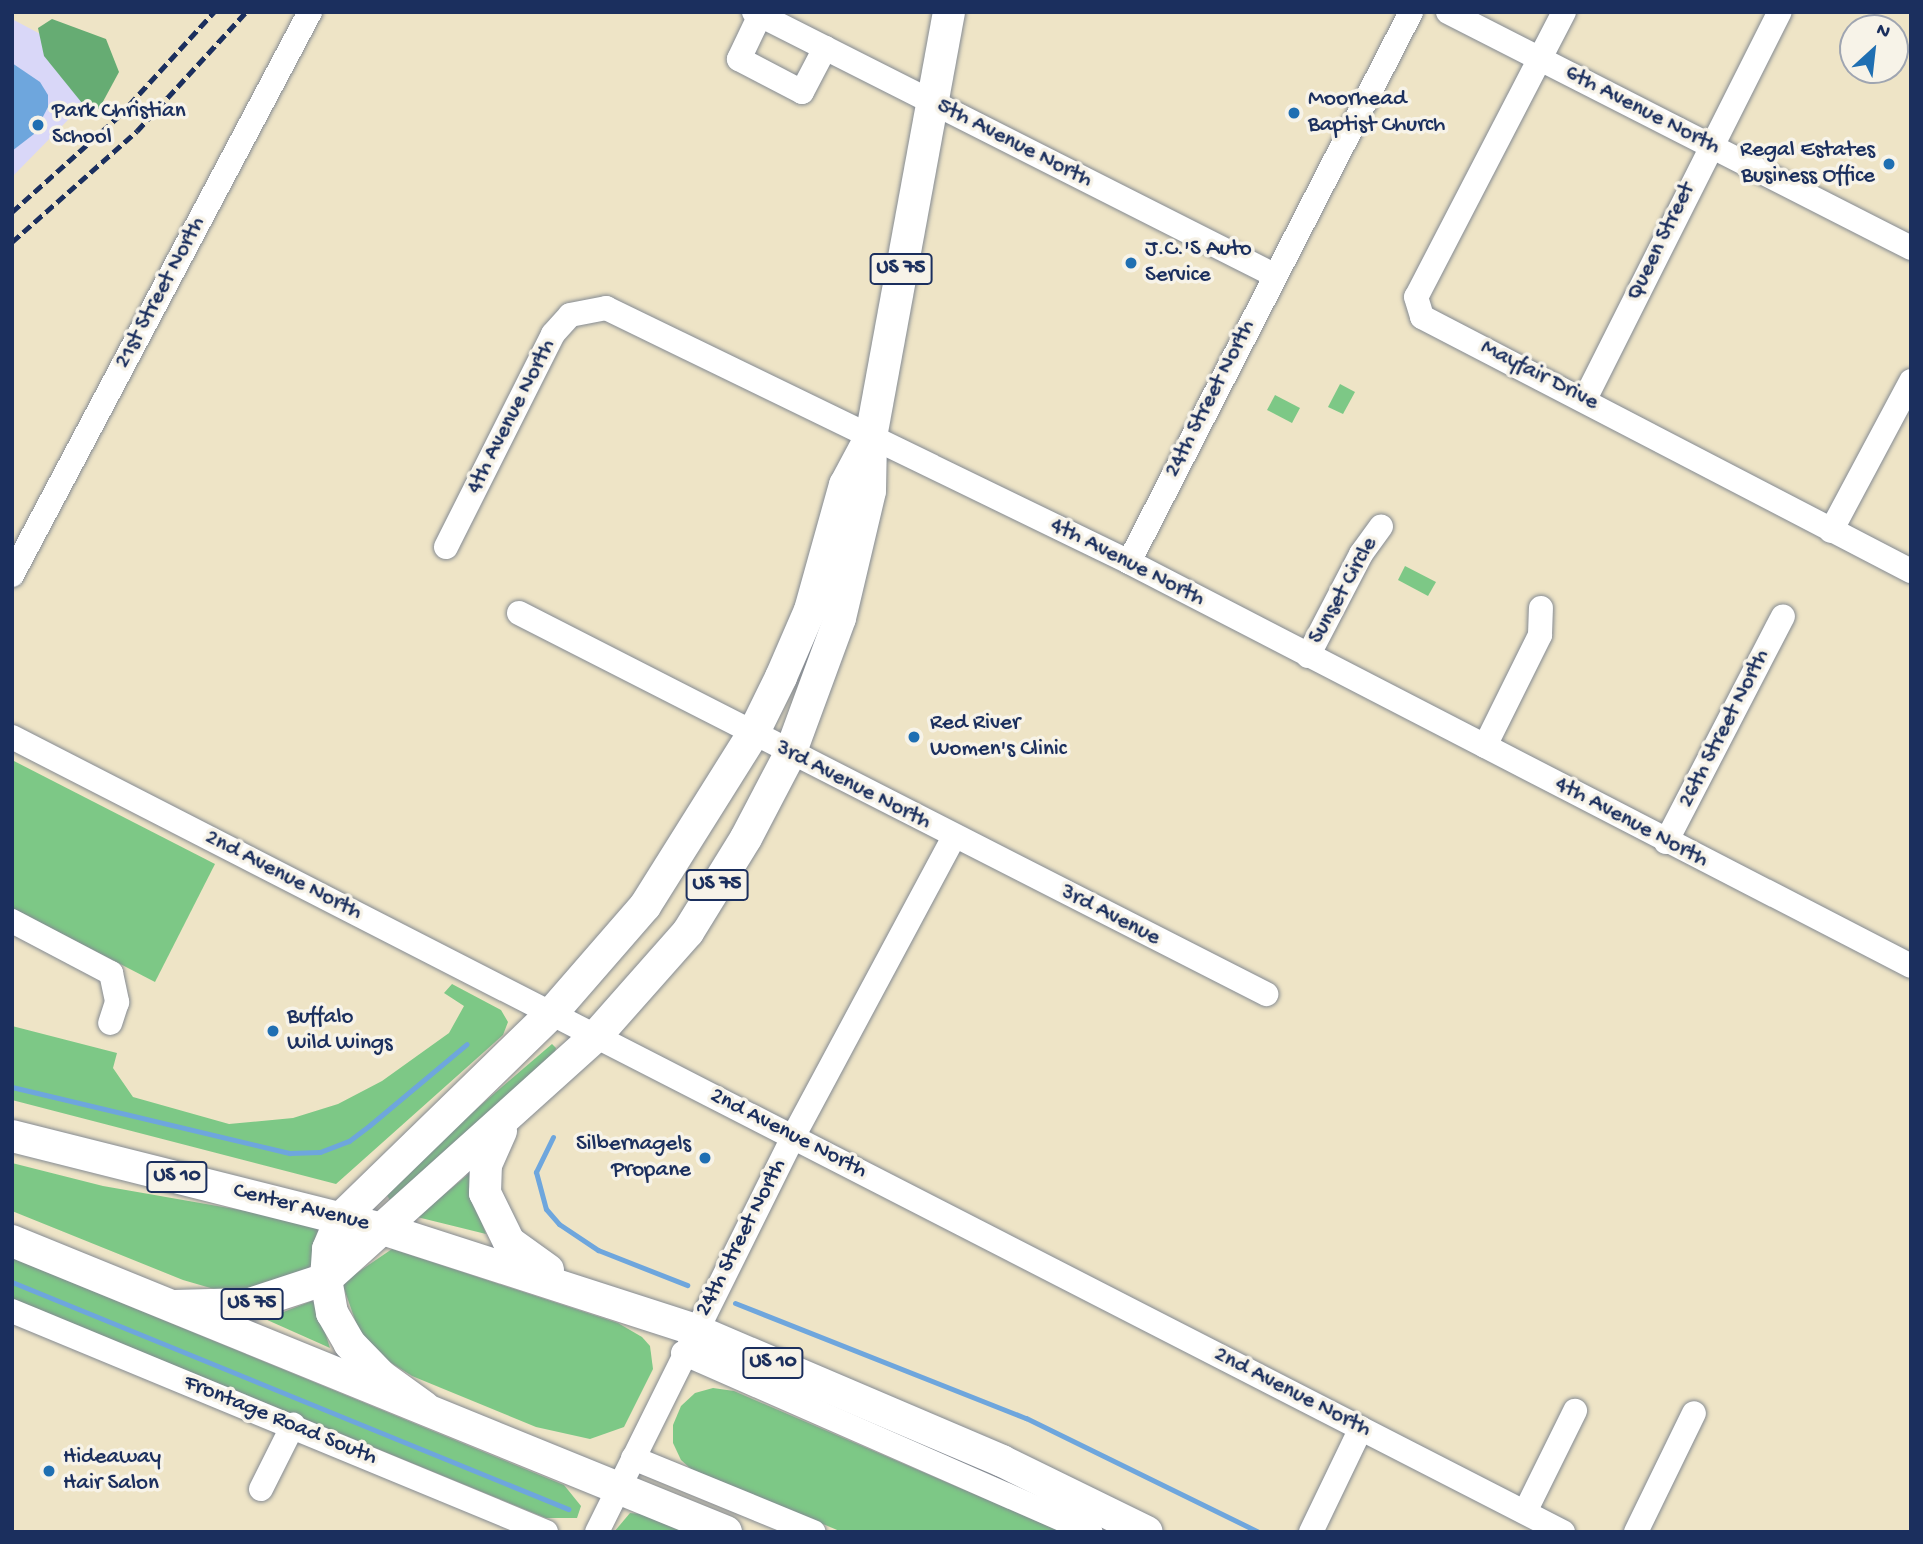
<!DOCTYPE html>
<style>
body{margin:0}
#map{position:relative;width:1923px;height:1544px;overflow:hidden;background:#eee4c6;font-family:"Gochi Hand",sans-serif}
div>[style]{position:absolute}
.built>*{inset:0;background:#d9d7f8}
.green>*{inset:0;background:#7dc886}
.forest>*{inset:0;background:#66ac73}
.water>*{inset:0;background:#6ea6dd}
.stream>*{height:5px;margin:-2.5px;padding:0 2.5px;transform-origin:2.5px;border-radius:2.5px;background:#6ea6dd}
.roads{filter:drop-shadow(0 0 2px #848a92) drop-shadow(0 0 2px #848a92)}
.minor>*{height:24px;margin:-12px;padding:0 12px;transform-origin:12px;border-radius:12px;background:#fff}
.major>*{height:32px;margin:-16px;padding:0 16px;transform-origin:16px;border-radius:16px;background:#fff}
.rail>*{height:5px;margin-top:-2.5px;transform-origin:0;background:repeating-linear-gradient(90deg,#1b2f5e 0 10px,transparent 0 15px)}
.dots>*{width:19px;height:19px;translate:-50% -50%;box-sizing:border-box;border:4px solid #f7f3e8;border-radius:50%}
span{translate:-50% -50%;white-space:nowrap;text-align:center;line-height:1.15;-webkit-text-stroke:7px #f7f3e8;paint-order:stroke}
.shield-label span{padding:2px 5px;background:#f7f3e8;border:2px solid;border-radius:5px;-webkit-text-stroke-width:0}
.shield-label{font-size:21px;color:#1b2f5e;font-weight:700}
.poi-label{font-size:23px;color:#1b2f5e}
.left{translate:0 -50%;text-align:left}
.right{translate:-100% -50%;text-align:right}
.street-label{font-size:23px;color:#1b2f5e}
.frame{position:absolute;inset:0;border:14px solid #1b2f5e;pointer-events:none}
.north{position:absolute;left:1839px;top:14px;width:70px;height:70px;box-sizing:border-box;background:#f7f3e8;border:2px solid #9fa5b1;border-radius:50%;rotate:27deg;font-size:19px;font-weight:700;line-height:28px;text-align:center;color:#1b2f5e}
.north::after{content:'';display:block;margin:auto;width:24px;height:32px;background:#1f6fb2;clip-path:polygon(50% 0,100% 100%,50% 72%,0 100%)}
</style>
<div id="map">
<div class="built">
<div style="clip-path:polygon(12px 19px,114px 73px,12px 177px)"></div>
</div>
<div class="green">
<div style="clip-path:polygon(1340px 384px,1355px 392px,1343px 414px,1328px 407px)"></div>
<div style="clip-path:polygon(1275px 395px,1300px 408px,1292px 423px,1267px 410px)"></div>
<div style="clip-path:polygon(1405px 566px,1436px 582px,1428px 596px,1398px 580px)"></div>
<div style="clip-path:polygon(12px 760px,215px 864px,155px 982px,12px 908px)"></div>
<div style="clip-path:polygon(452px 984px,501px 1010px,508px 1022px,503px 1035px,336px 1184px,12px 1100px,12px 1026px,117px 1053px,113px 1068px,133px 1097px,229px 1124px,293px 1118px,338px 1104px,382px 1081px,449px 1033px,464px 1006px,444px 993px)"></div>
<div style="clip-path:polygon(552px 1044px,556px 1048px,554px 1057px,395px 1208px,383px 1189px)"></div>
<div style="clip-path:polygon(12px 1163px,103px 1186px,298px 1220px,320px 1228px,312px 1263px,308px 1270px,281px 1282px,245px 1289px,214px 1289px,183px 1280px,12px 1211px)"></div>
<div style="clip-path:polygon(471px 1172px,474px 1202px,486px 1234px,417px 1217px)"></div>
<div style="clip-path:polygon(392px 1249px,618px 1323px,642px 1337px,650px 1346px,653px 1369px,624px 1427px,590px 1439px,536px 1427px,412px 1376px,377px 1354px,359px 1331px,342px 1283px)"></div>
<div style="clip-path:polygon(12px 1258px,564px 1485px,581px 1506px,577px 1518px,546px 1518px,12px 1299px)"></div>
<div style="clip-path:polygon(312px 1301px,316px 1303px,330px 1348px,265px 1319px)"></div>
<div style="clip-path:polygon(713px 1388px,734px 1391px,1062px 1532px,842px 1532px,691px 1469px,681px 1460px,673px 1443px,673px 1425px,681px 1406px,695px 1393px)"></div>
<div style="clip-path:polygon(630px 1513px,641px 1514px,685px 1532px,614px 1532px)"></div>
</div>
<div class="forest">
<div style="clip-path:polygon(52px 19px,106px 39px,119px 72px,99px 109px,86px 108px,44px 56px,38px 28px)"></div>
</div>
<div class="water">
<div style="clip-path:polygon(12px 63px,40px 82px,48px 95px,48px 107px,34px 134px,12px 151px)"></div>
</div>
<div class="stream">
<div style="left:12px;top:1087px;width:286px;rotate:13.4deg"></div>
<div style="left:290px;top:1153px;width:30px;rotate:-2deg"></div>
<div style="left:320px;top:1152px;width:31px;rotate:-21deg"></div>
<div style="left:349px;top:1141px;width:26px;rotate:-37deg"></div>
<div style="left:370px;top:1125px;width:126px;rotate:-39.9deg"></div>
<div style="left:553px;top:1137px;width:39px;rotate:116deg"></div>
<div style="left:536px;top:1172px;width:38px;rotate:75deg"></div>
<div style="left:546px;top:1209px;width:20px;rotate:49deg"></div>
<div style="left:559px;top:1224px;width:47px;rotate:33.7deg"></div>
<div style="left:598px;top:1250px;width:96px;rotate:21.5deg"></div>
<div style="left:12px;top:1282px;width:601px;rotate:22.21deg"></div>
<div style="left:735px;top:1303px;width:313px;rotate:21.6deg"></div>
<div style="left:1026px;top:1418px;width:259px;rotate:26.1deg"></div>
</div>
<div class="roads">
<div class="minor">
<div style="left:754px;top:12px;width:583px;rotate:26.83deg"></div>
<div style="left:1448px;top:12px;width:520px;rotate:27.01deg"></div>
<div style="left:1564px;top:12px;width:321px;rotate:117.4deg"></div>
<div style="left:1416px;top:297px;width:21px;rotate:73deg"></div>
<div style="left:1422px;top:317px;width:551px;rotate:27.45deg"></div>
<div style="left:760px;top:15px;width:49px;rotate:115.5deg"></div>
<div style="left:739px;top:59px;width:71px;rotate:27.6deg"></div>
<div style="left:802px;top:92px;width:50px;rotate:-62.4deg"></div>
<div style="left:1585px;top:399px;width:433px;rotate:-63.3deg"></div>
<div style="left:1831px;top:531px;width:170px;rotate:-61.9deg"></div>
<div style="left:446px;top:547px;width:238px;rotate:-63.3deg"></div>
<div style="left:553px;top:334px;width:25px;rotate:-48deg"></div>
<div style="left:570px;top:315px;width:37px;rotate:-11deg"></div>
<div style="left:606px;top:308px;width:581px;rotate:25.9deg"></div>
<div style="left:1129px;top:562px;width:880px;rotate:27.32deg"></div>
<div style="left:1129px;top:562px;width:618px;rotate:-62.85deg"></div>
<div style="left:12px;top:575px;width:637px;rotate:-62.11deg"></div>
<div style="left:519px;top:613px;width:839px;rotate:27.02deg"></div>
<div style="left:1308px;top:656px;width:115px;rotate:-62.5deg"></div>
<div style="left:1361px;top:554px;width:34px;rotate:-54deg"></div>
<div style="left:12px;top:737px;width:1743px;rotate:27.14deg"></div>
<div style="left:1485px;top:746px;width:124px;rotate:-63.6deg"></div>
<div style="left:1540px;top:635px;width:27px;rotate:-88deg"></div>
<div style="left:1666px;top:842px;width:254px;rotate:-62.6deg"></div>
<div style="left:12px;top:921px;width:112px;rotate:27.7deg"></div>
<div style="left:111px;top:973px;width:30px;rotate:78deg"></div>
<div style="left:117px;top:1002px;width:22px;rotate:108deg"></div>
<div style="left:12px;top:1311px;width:578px;rotate:22.48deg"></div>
<div style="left:683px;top:1353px;width:445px;rotate:23.7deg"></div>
<div style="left:633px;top:1458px;width:195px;rotate:22.3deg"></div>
<div style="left:261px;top:1489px;width:72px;rotate:-63.4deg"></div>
<div style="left:1525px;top:1512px;width:113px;rotate:-63.7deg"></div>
<div style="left:597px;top:1532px;width:441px;rotate:-63.6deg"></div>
<div style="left:793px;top:1137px;width:340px;rotate:-61.8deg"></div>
<div style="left:1311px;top:1532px;width:115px;rotate:-64.3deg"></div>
<div style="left:1636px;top:1532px;width:132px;rotate:-64deg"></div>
</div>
<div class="major">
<div style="left:501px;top:1131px;width:36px;rotate:114deg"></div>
<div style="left:486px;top:1164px;width:29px;rotate:92deg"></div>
<div style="left:485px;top:1193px;width:55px;rotate:63.9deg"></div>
<div style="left:509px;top:1242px;width:48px;rotate:35.7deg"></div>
<div style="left:12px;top:1136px;width:386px;rotate:14.1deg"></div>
<div style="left:386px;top:1230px;width:325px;rotate:17.9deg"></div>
<div style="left:695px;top:1330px;width:334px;rotate:23.1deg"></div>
<div style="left:1002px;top:1461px;width:161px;rotate:26.1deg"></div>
<div style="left:12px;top:1241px;width:771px;rotate:22.17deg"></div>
<div style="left:174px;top:1306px;width:76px;rotate:-1.5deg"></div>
<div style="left:250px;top:1304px;width:80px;rotate:-18.2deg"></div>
<div style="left:326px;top:1279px;width:363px;rotate:-42deg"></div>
<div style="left:596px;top:1036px;width:139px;rotate:-48.5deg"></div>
<div style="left:688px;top:932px;width:110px;rotate:-58.3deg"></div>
<div style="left:746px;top:838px;width:95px;rotate:-62.4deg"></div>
<div style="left:790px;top:754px;width:145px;rotate:-69.8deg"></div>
<div style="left:840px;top:618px;width:130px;rotate:-76.7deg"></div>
<div style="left:870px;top:491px;width:54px;rotate:-88.9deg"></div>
<div style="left:871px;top:437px;width:432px;rotate:-79.6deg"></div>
<div style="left:424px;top:1407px;width:53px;rotate:-144.2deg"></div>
<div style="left:381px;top:1376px;width:45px;rotate:-134.1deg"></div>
<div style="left:350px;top:1344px;width:36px;rotate:-120deg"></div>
<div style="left:332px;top:1313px;width:35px;rotate:-100deg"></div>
<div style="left:326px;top:1279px;width:30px;rotate:-86deg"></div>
<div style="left:328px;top:1249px;width:34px;rotate:-67deg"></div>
<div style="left:341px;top:1218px;width:294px;rotate:-44.2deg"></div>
<div style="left:552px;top:1013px;width:142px;rotate:-49deg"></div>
<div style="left:645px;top:906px;width:203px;rotate:-57.9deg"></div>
<div style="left:753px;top:734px;width:64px;rotate:-63.8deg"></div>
<div style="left:781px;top:677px;width:73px;rotate:-66.6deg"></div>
<div style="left:810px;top:610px;width:130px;rotate:-74.4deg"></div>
<div style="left:845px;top:485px;width:49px;rotate:-61.9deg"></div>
</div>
</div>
<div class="rail">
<div style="left:12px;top:212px;width:144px;rotate:-41.9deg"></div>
<div style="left:119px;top:116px;width:141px;rotate:-47.6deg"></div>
<div style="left:12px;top:242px;width:167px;rotate:-41.6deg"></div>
<div style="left:137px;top:131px;width:161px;rotate:-47.5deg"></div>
</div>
<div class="dots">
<div style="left:1294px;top:113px;background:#1f6fb2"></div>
<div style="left:38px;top:125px;background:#1f6fb2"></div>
<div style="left:1889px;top:164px;background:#1f6fb2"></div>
<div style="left:1131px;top:263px;background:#1f6fb2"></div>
<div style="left:914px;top:737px;background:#1f6fb2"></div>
<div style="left:273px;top:1031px;background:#1f6fb2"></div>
<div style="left:705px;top:1158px;background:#1f6fb2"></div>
<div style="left:49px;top:1471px;background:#1f6fb2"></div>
</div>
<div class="shield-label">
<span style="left:901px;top:269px">US 75</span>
<span style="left:717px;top:885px">US 75</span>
<span style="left:177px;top:1177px">US 10</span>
<span style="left:252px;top:1304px">US 75</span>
<span style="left:773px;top:1363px">US 10</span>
</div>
<div class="poi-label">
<span class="left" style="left:1308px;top:113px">Moorhead<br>Baptist Church</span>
<span class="left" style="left:52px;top:125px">Park Christian<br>School</span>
<span class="right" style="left:1875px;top:164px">Regal Estates<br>Business Office</span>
<span class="left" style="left:1145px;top:263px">J.C.'S Auto<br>Service</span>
<span class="left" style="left:930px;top:737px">Red River<br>Women's Clinic</span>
<span class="left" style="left:287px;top:1031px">Buffalo<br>Wild Wings</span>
<span class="right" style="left:691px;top:1158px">Silbernagels<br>Propane</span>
<span class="left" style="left:63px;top:1471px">Hideaway<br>Hair Salon</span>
</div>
<div class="street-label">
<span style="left:1642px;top:111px;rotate:27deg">6th Avenue North</span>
<span style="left:1014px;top:144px;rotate:27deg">5th Avenue North</span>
<span style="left:1662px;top:242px;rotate:-64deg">Queen Street</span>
<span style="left:161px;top:293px;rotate:-62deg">21st Street North</span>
<span style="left:1539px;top:376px;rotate:27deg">Mayfair Drive</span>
<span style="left:1211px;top:399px;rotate:-63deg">24th Street North</span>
<span style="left:512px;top:417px;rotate:-63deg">4th Avenue North</span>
<span style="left:1127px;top:563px;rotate:27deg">4th Avenue North</span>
<span style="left:1344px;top:591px;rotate:-61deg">Sunset Circle</span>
<span style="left:1725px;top:729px;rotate:-63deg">26th Street North</span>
<span style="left:853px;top:786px;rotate:27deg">3rd Avenue North</span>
<span style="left:1631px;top:823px;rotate:28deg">4th Avenue North</span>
<span style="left:283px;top:876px;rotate:27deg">2nd Avenue North</span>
<span style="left:1110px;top:916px;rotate:27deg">3rd Avenue</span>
<span style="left:788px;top:1134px;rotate:27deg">2nd Avenue North</span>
<span style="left:301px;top:1208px;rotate:14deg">Center Avenue</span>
<span style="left:742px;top:1238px;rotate:-63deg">24th Street North</span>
<span style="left:1292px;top:1393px;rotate:27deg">2nd Avenue North</span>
<span style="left:280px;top:1421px;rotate:22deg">Frontage Road South</span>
</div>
<div class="frame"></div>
<div class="north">N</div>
</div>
